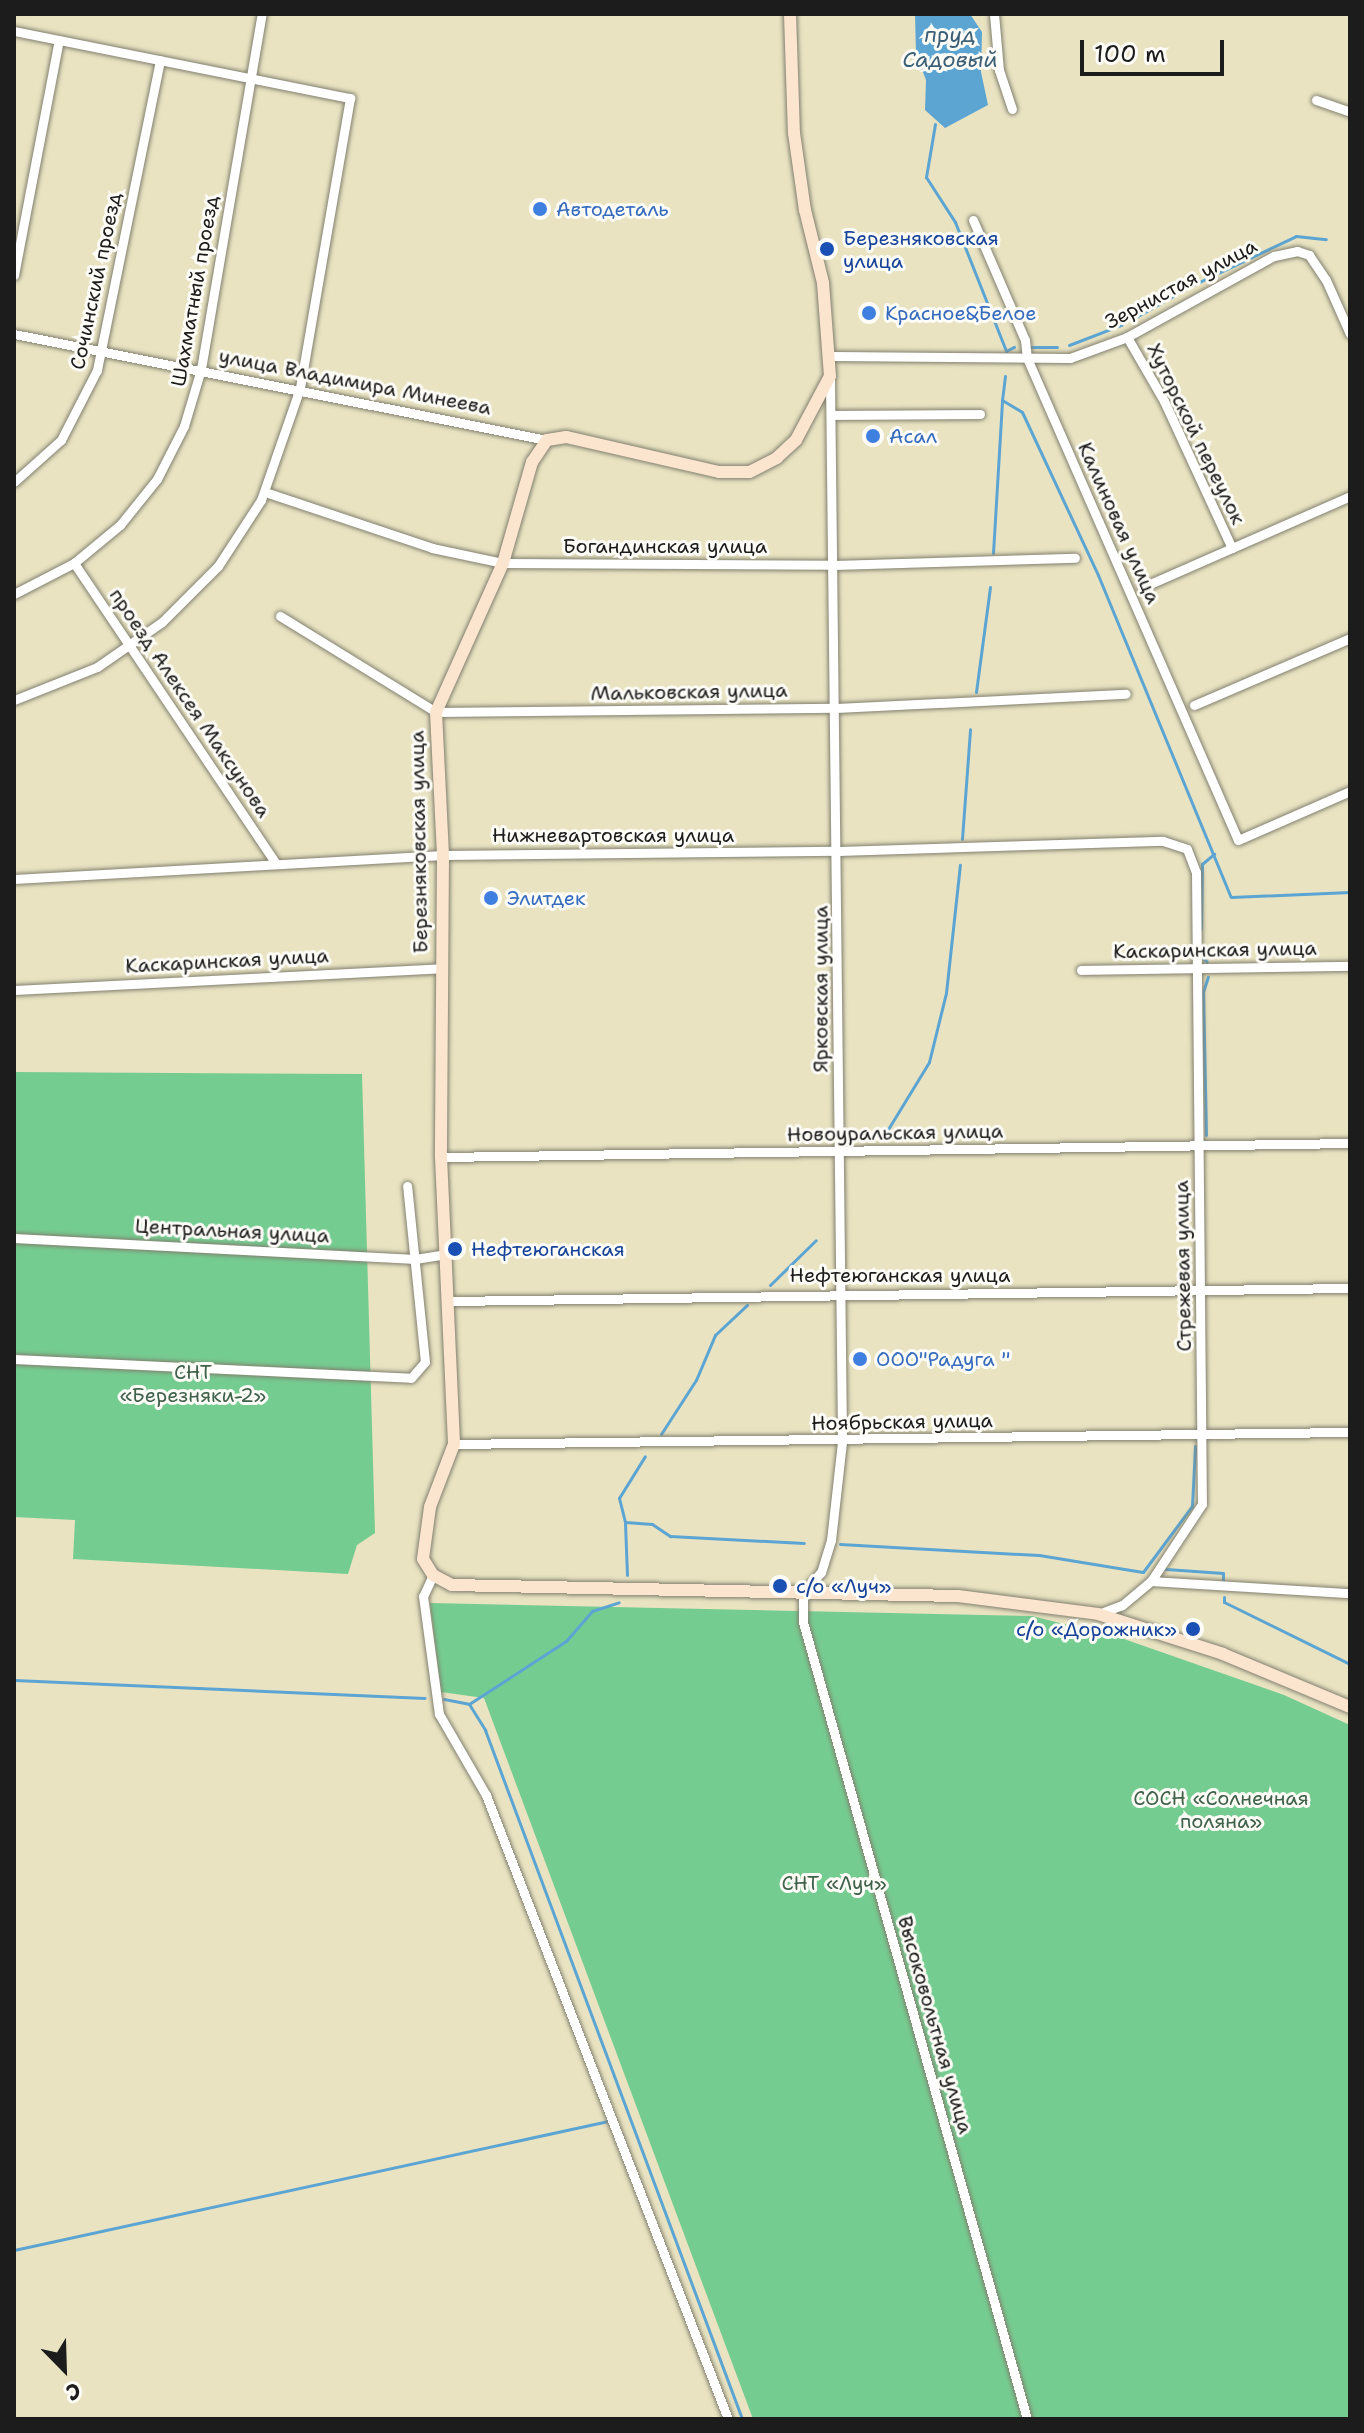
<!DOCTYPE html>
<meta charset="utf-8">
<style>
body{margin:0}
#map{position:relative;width:1364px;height:2433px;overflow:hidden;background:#e9e3c2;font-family:"Shantell Sans",sans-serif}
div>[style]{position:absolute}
.green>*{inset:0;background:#75cc91}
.water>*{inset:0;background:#5ca5d3}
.stream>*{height:3px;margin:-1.5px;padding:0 1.5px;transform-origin:1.5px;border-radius:1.5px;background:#5ca5d3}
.roads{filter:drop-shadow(0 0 2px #82806f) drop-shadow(0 0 2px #82806f)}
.street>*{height:9px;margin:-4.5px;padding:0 4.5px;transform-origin:4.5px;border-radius:4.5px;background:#fff}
.secondary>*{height:12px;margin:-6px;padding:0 6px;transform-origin:6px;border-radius:6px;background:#fce5cf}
.dots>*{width:22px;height:22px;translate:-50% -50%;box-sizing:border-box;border:4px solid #fdfcf7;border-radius:50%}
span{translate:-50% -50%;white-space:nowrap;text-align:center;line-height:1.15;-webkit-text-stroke:6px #fdfcf7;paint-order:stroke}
.shop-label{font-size:20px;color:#366cbe}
.left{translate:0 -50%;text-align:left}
.transit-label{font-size:20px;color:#164399}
.right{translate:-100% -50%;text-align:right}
.street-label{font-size:20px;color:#1c1c1c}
.park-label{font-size:20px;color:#40624b}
.water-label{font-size:22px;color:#3c6078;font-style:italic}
.frame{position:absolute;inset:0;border:16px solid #1c1c1c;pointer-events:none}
.north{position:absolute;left:24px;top:2329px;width:80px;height:80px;-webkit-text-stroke:6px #fdfcf7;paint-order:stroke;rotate:157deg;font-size:22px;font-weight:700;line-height:32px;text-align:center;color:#1c1c1c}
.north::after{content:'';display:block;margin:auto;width:28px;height:36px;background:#1c1c1c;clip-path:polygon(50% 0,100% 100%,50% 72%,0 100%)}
.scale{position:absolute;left:1080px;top:40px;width:144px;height:36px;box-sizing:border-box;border:4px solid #1c1c1c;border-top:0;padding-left:10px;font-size:24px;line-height:28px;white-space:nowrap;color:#1c1c1c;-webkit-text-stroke:6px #fdfcf7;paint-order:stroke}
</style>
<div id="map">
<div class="green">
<div style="clip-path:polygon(14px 1072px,362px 1074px,375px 1533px,357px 1545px,348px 1574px,73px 1559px,75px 1520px,14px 1517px)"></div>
<div style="clip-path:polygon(430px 1603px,1032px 1616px,1124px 1639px,1284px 1695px,1350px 1725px,1350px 2419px,753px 2419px,484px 1698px,441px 1692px)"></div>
</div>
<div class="water">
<div style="clip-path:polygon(915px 14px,970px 14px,982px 32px,981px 72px,988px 105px,945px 128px,925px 110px,926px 80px,916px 54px)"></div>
</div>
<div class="stream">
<div style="left:935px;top:124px;width:54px;rotate:99.6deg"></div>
<div style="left:926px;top:177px;width:54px;rotate:57.2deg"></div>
<div style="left:955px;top:222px;width:139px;rotate:68.4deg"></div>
<div style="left:1006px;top:351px;width:9px;rotate:-27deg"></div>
<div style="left:1193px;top:285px;width:114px;rotate:-25.4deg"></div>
<div style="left:1296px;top:236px;width:30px;rotate:6deg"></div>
<div style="left:1136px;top:317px;width:43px;rotate:-29.6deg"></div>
<div style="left:1069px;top:345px;width:56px;rotate:-21deg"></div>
<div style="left:1030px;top:347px;width:27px"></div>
<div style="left:1005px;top:376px;width:24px;rotate:97deg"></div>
<div style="left:1002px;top:400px;width:23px;rotate:31deg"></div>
<div style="left:1022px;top:412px;width:180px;rotate:65deg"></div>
<div style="left:1098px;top:575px;width:348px;rotate:67.6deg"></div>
<div style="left:1231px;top:897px;width:119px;rotate:-2.4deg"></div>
<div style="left:993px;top:553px;width:153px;rotate:-86.6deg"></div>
<div style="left:976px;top:692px;width:106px;rotate:-82.4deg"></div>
<div style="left:962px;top:839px;width:110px;rotate:-85.8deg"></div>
<div style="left:1201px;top:929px;width:65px;rotate:-89.1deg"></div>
<div style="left:1202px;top:864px;width:16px;rotate:-40deg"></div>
<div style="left:1201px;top:956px;width:8px;rotate:45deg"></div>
<div style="left:1206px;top:1135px;width:143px;rotate:-91.2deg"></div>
<div style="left:1203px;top:992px;width:16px;rotate:-72deg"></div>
<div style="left:882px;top:1139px;width:90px;rotate:-58.6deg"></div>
<div style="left:929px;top:1062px;width:71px;rotate:-76.2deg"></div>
<div style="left:946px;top:993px;width:129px;rotate:-83.8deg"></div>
<div style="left:770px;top:1285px;width:64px;rotate:-44.4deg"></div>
<div style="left:661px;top:1434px;width:64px;rotate:-57.1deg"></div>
<div style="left:696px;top:1380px;width:49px;rotate:-67.1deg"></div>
<div style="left:715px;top:1335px;width:44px;rotate:-43.2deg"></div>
<div style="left:625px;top:1522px;width:27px;rotate:4deg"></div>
<div style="left:652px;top:1524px;width:22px;rotate:34deg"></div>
<div style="left:670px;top:1536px;width:134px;rotate:3deg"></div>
<div style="left:840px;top:1544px;width:199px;rotate:3.2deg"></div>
<div style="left:1039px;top:1555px;width:105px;rotate:9.3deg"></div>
<div style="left:1143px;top:1572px;width:82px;rotate:-53.4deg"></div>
<div style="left:1192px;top:1506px;width:60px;rotate:-87.1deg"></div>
<div style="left:1166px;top:1569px;width:57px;rotate:4deg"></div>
<div style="left:1223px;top:1573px;width:7px;rotate:90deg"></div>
<div style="left:627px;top:1575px;width:53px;rotate:-92.2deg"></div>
<div style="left:625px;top:1522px;width:25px;rotate:-104deg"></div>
<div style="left:619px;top:1498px;width:49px;rotate:-58.2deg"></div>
<div style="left:1224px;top:1597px;width:5px;rotate:90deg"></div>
<div style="left:1224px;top:1602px;width:140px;rotate:26.2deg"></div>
<div style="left:14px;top:1680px;width:411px;rotate:2.5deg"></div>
<div style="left:444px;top:1699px;width:25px;rotate:11deg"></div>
<div style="left:469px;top:1704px;width:31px;rotate:58deg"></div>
<div style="left:485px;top:1730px;width:735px;rotate:69.54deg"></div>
<div style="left:469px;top:1704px;width:116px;rotate:-33deg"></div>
<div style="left:566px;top:1641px;width:40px;rotate:-49deg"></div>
<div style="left:592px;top:1611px;width:28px;rotate:-18deg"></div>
<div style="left:14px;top:2250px;width:608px;rotate:-12.25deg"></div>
</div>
<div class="roads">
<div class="street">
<div style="left:994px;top:14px;width:56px;rotate:84.9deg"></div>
<div style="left:999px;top:70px;width:41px;rotate:71.6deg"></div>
<div style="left:14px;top:31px;width:343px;rotate:11.3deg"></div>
<div style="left:350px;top:98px;width:294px;rotate:99.8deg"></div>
<div style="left:300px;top:388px;width:119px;rotate:109.2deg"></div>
<div style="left:261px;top:500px;width:79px;rotate:123.1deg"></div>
<div style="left:218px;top:566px;width:79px;rotate:135deg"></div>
<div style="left:162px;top:622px;width:79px;rotate:145.3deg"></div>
<div style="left:97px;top:667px;width:89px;rotate:158.3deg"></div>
<div style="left:1316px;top:100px;width:36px;rotate:19deg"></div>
<div style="left:973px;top:220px;width:131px;rotate:66.6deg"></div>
<div style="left:1025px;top:340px;width:18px;rotate:84deg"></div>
<div style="left:1027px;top:358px;width:526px;rotate:66.36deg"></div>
<div style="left:1238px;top:840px;width:122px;rotate:-23.6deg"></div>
<div style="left:14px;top:275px;width:239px;rotate:-79.2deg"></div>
<div style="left:14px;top:334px;width:543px;rotate:11.25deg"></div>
<div style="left:1127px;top:337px;width:74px;rotate:60deg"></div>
<div style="left:1164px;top:401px;width:162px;rotate:65.2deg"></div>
<div style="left:831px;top:356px;width:239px;rotate:0.5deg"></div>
<div style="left:1070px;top:358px;width:61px;rotate:-20.2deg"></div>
<div style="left:1127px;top:337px;width:168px;rotate:-28.9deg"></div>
<div style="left:1274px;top:256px;width:24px;rotate:-12deg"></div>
<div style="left:1297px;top:251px;width:13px;rotate:18deg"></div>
<div style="left:1309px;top:255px;width:30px;rotate:56deg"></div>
<div style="left:1326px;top:280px;width:59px;rotate:66deg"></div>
<div style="left:830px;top:379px;width:1063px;rotate:89.35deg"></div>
<div style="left:842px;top:1442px;width:99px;rotate:96.4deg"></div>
<div style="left:831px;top:1540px;width:34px;rotate:107deg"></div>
<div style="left:821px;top:1572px;width:28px;rotate:131deg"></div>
<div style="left:803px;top:1593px;width:29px;rotate:90deg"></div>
<div style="left:803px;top:1622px;width:828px;rotate:74.3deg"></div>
<div style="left:831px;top:415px;width:149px;rotate:-0.4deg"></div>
<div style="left:14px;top:482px;width:63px;rotate:-41.8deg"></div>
<div style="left:61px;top:440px;width:79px;rotate:-62.8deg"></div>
<div style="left:97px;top:370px;width:316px;rotate:-78.5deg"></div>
<div style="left:265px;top:492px;width:176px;rotate:18.5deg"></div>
<div style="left:432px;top:548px;width:73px;rotate:11.9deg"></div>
<div style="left:503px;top:563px;width:331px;rotate:0.3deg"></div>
<div style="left:834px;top:565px;width:241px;rotate:-1.7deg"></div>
<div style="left:74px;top:563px;width:362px;rotate:56.1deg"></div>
<div style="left:1143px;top:587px;width:226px;rotate:-23.7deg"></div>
<div style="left:14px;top:594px;width:68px;rotate:-27.3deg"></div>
<div style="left:74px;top:563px;width:60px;rotate:-39.6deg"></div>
<div style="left:120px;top:525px;width:59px;rotate:-51.2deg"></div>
<div style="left:157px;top:479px;width:59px;rotate:-63deg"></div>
<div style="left:184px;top:426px;width:59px;rotate:-73.4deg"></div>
<div style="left:201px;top:369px;width:360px;rotate:-80.3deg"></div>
<div style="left:280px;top:616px;width:183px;rotate:31.6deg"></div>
<div style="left:436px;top:712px;width:400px;rotate:-0.6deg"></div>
<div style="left:836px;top:708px;width:290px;rotate:-2.8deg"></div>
<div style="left:1194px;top:705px;width:170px;rotate:-23.2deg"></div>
<div style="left:14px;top:879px;width:430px;rotate:-3.2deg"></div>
<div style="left:443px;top:855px;width:395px;rotate:-0.6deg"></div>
<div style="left:838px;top:851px;width:325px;rotate:-1.8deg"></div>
<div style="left:1163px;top:841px;width:25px;rotate:18deg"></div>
<div style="left:1187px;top:849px;width:25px;rotate:69deg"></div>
<div style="left:1196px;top:872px;width:632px;rotate:89.46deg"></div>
<div style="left:1202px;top:1504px;width:92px;rotate:123.5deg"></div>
<div style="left:1151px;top:1581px;width:38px;rotate:140deg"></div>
<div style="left:1122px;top:1605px;width:26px;rotate:159deg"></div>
<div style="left:1081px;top:970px;width:269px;rotate:-0.9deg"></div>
<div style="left:14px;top:990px;width:429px;rotate:-2.9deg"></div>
<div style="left:441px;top:1157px;width:909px;rotate:-0.88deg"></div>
<div style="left:14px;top:1238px;width:402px;rotate:3deg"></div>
<div style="left:415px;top:1259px;width:32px;rotate:-9deg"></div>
<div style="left:450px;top:1301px;width:900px;rotate:-0.83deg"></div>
<div style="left:14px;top:1359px;width:397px;rotate:2.7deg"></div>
<div style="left:411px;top:1378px;width:21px;rotate:-49deg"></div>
<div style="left:425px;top:1362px;width:177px;rotate:-95.8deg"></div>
<div style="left:454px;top:1444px;width:896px;rotate:-0.77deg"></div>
<div style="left:433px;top:1575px;width:23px;rotate:115deg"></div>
<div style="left:423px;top:1596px;width:119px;rotate:82.3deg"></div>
<div style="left:439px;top:1714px;width:94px;rotate:59.9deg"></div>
<div style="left:486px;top:1795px;width:669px;rotate:68.8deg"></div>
<div style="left:1151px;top:1581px;width:199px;rotate:3.5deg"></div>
</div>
<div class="secondary">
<div style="left:790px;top:14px;width:119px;rotate:88.1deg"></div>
<div style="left:794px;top:133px;width:78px;rotate:81.9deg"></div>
<div style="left:805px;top:210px;width:75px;rotate:76.1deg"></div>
<div style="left:823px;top:283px;width:93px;rotate:85.7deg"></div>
<div style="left:830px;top:376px;width:72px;rotate:118deg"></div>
<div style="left:796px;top:440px;width:26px;rotate:137deg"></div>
<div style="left:777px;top:458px;width:31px;rotate:153deg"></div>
<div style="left:749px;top:472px;width:30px;rotate:180deg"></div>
<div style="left:719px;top:472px;width:157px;rotate:-167.1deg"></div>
<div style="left:566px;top:437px;width:19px;rotate:171deg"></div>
<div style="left:547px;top:440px;width:27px;rotate:124deg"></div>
<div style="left:532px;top:462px;width:105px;rotate:106deg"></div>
<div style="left:503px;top:563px;width:163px;rotate:114.2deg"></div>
<div style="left:436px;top:712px;width:143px;rotate:87.2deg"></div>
<div style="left:443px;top:855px;width:302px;rotate:90.4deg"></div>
<div style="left:441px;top:1157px;width:287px;rotate:87.4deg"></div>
<div style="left:454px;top:1444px;width:67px;rotate:110.9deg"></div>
<div style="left:430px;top:1507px;width:52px;rotate:97.7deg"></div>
<div style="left:423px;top:1559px;width:19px;rotate:58deg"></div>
<div style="left:433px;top:1575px;width:21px;rotate:28deg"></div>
<div style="left:452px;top:1585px;width:506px;rotate:1.25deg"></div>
<div style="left:958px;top:1596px;width:141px;rotate:7.3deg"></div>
<div style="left:1098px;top:1614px;width:131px;rotate:17.7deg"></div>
<div style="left:1223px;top:1654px;width:138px;rotate:22.7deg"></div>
</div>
</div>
<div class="dots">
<div style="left:540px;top:209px;background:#3f7fe0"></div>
<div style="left:827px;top:249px;background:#1a4fb4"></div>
<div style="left:869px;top:313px;background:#3f7fe0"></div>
<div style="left:873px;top:436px;background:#3f7fe0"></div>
<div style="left:491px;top:898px;background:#3f7fe0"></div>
<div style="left:455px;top:1249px;background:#1a4fb4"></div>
<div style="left:860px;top:1359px;background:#3f7fe0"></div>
<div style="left:780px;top:1586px;background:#1a4fb4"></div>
<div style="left:1193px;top:1629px;background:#1a4fb4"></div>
</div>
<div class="shop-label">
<span class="left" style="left:556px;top:209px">Автодеталь</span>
<span class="left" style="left:885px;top:313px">Красное&amp;Белое</span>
<span class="left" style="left:889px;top:436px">Асал</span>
<span class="left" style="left:507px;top:898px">Элитдек</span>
<span class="left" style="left:876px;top:1359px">ООО"Радуга "</span>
</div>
<div class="transit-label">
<span class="left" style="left:843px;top:250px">Березняковская<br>улица</span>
<span class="left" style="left:471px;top:1249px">Нефтеюганская</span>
<span class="left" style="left:796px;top:1586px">с/о «Луч»</span>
<span class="right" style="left:1177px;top:1629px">с/о «Дорожник»</span>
</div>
<div class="street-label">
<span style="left:96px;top:281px;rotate:-78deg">Сочинский проезд</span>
<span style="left:1181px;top:284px;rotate:-28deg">Зернистая улица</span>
<span style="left:195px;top:291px;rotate:-80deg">Шахматный проезд</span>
<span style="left:355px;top:382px;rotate:11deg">улица Владимира Минеева</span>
<span style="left:1196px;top:434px;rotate:64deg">Хуторской переулок</span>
<span style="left:1119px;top:523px;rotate:66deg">Калиновая улица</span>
<span style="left:665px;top:546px">Богандинская улица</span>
<span style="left:689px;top:692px;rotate:-1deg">Мальковская улица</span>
<span style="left:190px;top:703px;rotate:56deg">проезд Алексея Максунова</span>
<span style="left:613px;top:835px">Нижневартовская улица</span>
<span style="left:419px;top:842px;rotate:-91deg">Березняковская улица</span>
<span style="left:1215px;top:950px;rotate:-1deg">Каскаринская улица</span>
<span style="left:227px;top:961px;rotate:-3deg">Каскаринская улица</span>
<span style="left:821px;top:989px;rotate:-90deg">Ярковская улица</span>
<span style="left:895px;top:1133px;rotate:-1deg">Новоуральская улица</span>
<span style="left:232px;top:1231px;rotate:3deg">Центральная улица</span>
<span style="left:1183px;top:1266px;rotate:-91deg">Стрежевая улица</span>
<span style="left:900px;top:1275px">Нефтеюганская улица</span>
<span style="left:902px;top:1422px;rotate:-1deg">Ноябрьская улица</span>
<span style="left:935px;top:2025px;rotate:74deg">Высоковольтная улица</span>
</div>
<div class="park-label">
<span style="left:193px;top:1384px">СНТ<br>«Березняки-2»</span>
<span style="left:1221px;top:1810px">СОСН «Солнечная<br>поляна»</span>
<span style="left:834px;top:1883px">СНТ «Луч»</span>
</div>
<div class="water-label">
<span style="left:950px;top:47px">пруд<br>Садовый</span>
</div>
<div class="frame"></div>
<div class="north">С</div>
<div class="scale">100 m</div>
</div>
